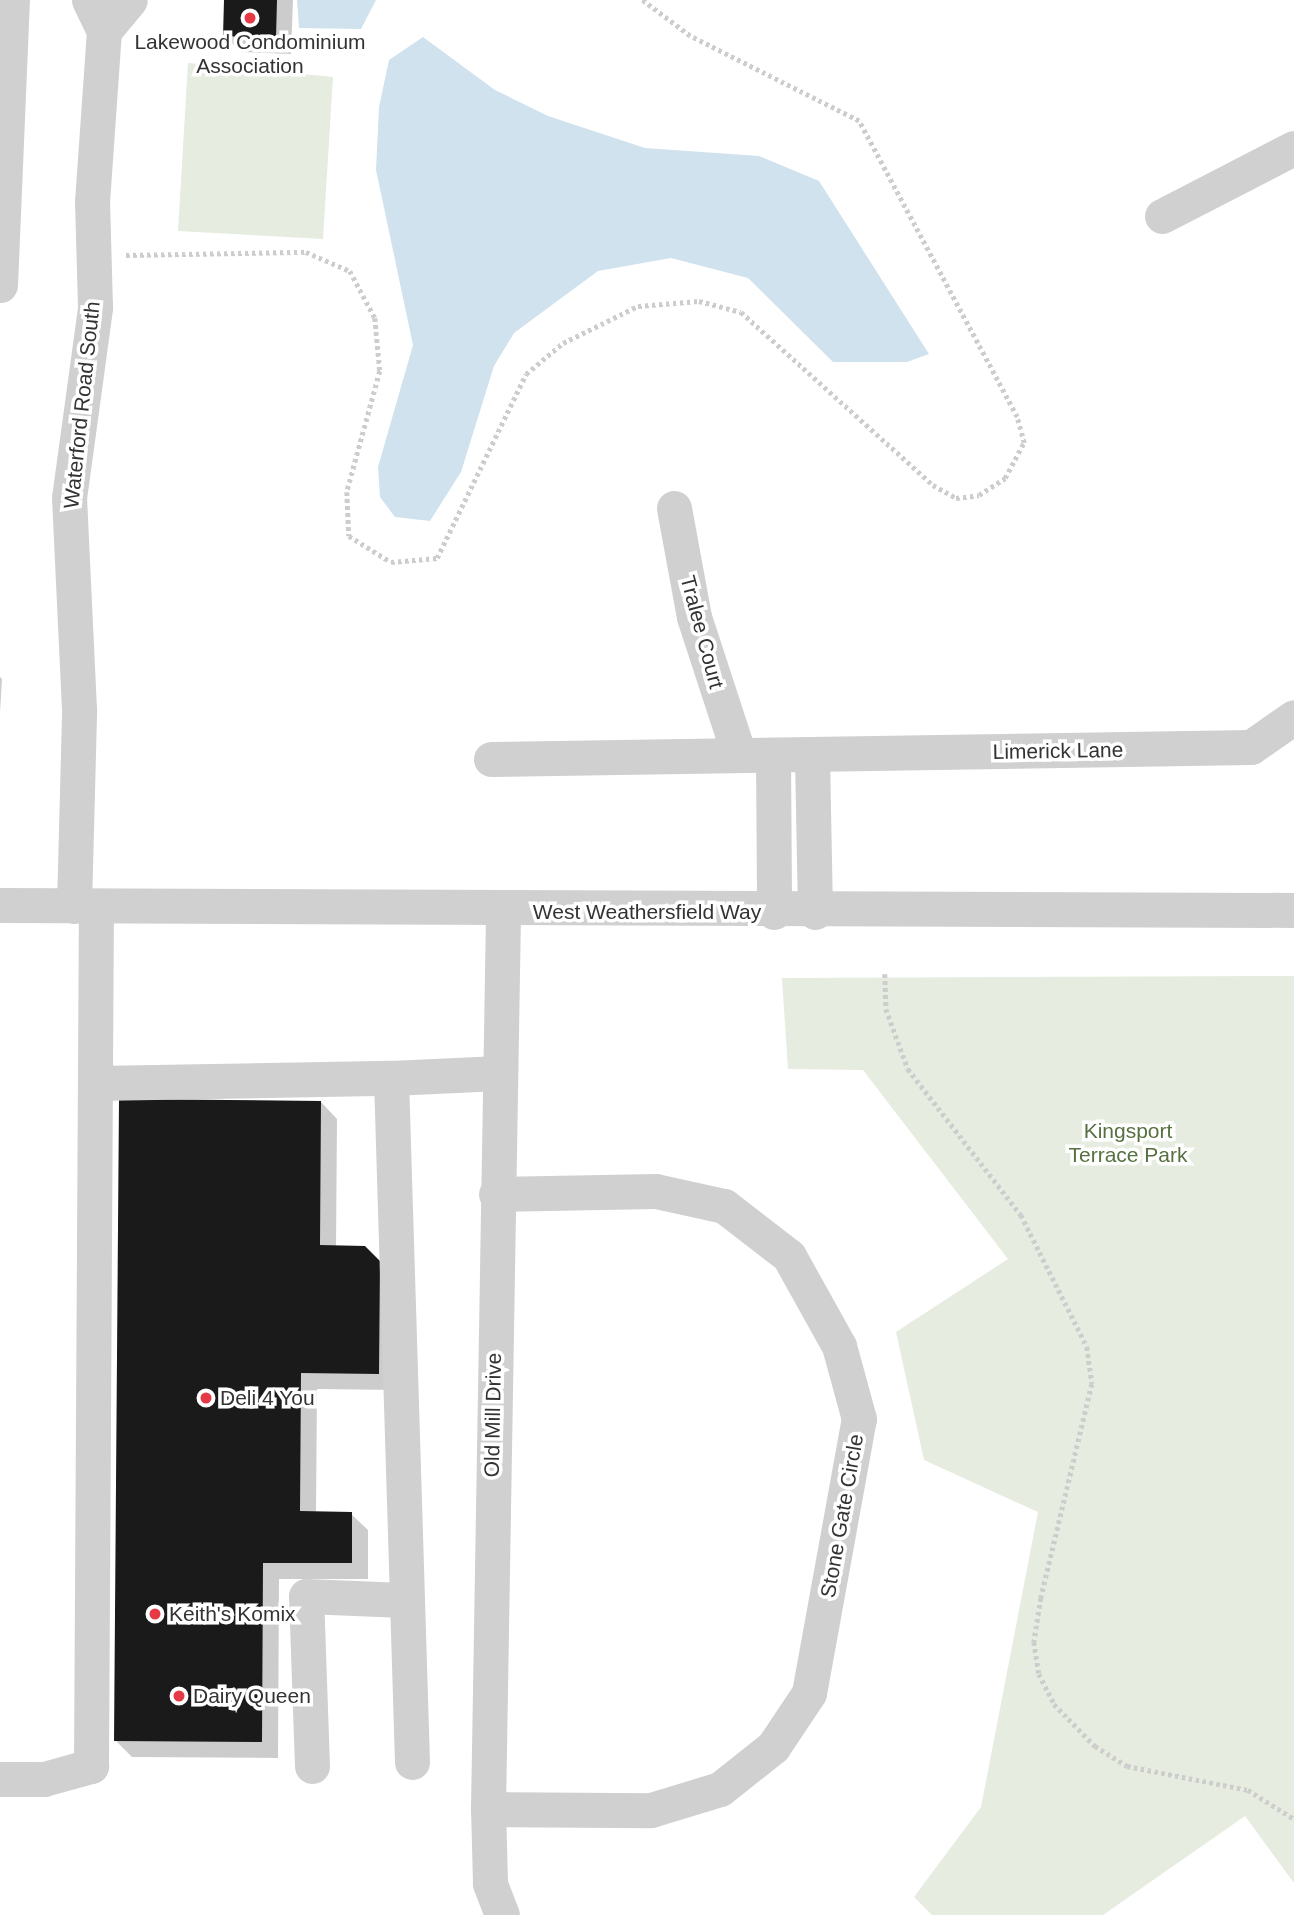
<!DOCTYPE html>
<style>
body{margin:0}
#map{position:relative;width:1294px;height:1915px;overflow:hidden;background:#fff;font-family:Helvetica,sans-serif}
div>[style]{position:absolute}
.green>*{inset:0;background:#e6ecdf}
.water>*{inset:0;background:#cfe2ee}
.shadow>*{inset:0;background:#0003}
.building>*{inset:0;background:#1a1a1a}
.path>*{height:4.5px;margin-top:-2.25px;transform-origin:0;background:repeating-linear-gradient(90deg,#cdcdcd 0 3.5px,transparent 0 7px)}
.minor>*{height:35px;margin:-17.5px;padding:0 17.5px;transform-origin:17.5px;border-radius:17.5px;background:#d0d0d0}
.dots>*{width:19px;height:19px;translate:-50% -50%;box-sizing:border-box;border:4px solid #fff;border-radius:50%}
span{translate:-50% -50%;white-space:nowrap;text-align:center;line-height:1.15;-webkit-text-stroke:7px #fff;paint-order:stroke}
.poi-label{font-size:21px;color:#333}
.left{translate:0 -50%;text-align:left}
.street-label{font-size:21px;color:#333}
.park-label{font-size:21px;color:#56703f}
</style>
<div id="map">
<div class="green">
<div style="clip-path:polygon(188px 63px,333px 77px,323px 239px,178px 231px)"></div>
<div style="clip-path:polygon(1294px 976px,1294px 1883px,1245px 1816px,1103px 1915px,932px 1915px,914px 1897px,981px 1807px,1038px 1512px,924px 1460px,896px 1332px,1008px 1259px,863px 1070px,788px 1069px,782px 978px)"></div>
</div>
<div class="water">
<div style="clip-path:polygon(297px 0,376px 0,361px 29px,299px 28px)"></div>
<div style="clip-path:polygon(423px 37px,495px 90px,548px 116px,645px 148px,759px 156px,819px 181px,929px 354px,907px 362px,833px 362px,748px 278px,671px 258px,598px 271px,514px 333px,494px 366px,461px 472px,430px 521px,395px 517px,380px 497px,378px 467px,413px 345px,376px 170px,379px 107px,389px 60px)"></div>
</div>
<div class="shadow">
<div style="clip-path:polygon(226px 0,293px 0,291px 54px,241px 52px,224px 35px)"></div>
<div style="clip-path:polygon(0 677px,2px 679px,0 712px)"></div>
<div style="clip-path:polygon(321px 1102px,337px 1119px,336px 1247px,396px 1279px,395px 1390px,317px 1389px,316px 1513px,351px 1514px,368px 1530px,368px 1579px,279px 1579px,278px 1758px,132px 1757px,115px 1740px)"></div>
</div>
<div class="building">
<div style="clip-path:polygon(224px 0,277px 0,276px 38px,223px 36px)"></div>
<div style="clip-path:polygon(119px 1099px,321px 1101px,320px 1245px,365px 1246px,380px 1261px,379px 1374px,301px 1373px,300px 1511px,352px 1512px,352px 1563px,263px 1563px,262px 1742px,114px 1741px)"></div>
</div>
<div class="path">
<div style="left:126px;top:255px;width:180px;rotate:-1deg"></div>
<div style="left:306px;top:252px;width:48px;rotate:23.4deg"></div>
<div style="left:350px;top:271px;width:53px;rotate:62deg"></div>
<div style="left:375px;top:318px;width:53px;rotate:84.6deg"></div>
<div style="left:380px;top:371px;width:125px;rotate:105.3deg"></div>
<div style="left:347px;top:492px;width:44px;rotate:87.4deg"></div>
<div style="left:349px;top:536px;width:49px;rotate:31.8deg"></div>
<div style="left:391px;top:562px;width:46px;rotate:-5deg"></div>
<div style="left:437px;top:558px;width:204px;rotate:-64.2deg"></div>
<div style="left:526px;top:374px;width:48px;rotate:-40deg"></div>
<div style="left:563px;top:343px;width:84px;rotate:-26.3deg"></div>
<div style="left:638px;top:306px;width:61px;rotate:-4.7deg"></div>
<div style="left:699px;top:301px;width:43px;rotate:14.7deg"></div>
<div style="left:741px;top:312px;width:258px;rotate:42deg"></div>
<div style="left:933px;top:485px;width:26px;rotate:29deg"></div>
<div style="left:956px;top:498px;width:23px;rotate:-7deg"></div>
<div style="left:979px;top:495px;width:31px;rotate:-33deg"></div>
<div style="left:1005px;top:478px;width:40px;rotate:-62deg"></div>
<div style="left:1024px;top:443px;width:27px;rotate:-105deg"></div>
<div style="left:1017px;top:417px;width:336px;rotate:-118.1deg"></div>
<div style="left:859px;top:121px;width:189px;rotate:-153.3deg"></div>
<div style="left:690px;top:36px;width:60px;rotate:-143.1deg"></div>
<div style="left:885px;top:974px;width:35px;rotate:88deg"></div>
<div style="left:886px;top:1009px;width:64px;rotate:69.9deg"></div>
<div style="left:908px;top:1069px;width:185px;rotate:52.3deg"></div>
<div style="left:1021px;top:1215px;width:148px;rotate:63.4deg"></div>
<div style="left:1087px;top:1347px;width:37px;rotate:82deg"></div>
<div style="left:1092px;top:1384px;width:220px;rotate:103.4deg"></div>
<div style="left:1041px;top:1598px;width:45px;rotate:99deg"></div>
<div style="left:1034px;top:1642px;width:32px;rotate:81deg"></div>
<div style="left:1039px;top:1674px;width:34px;rotate:63deg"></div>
<div style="left:1054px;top:1704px;width:59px;rotate:45.7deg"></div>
<div style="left:1095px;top:1746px;width:38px;rotate:32deg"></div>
<div style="left:1127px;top:1766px;width:123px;rotate:11.2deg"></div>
<div style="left:1248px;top:1790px;width:54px;rotate:32.2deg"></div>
</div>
<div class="minor">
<div style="left:104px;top:31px;width:40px;rotate:-50deg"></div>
<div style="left:1162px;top:216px;width:148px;rotate:-27.3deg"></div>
<div style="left:0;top:285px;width:285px;rotate:-87.6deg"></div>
<div style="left:674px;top:508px;width:111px;rotate:79.6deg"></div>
<div style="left:694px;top:617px;width:145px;rotate:71.9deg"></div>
<div style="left:773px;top:755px;width:157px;rotate:89.6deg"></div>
<div style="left:812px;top:756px;width:156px;rotate:88.9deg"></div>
<div style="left:491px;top:759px;width:760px;rotate:-0.9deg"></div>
<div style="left:1251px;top:747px;width:52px;rotate:-34.9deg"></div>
<div style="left:0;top:905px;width:1294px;rotate:0.22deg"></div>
<div style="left:74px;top:906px;width:197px;rotate:-88.5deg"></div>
<div style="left:79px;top:709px;width:211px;rotate:-92.7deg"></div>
<div style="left:69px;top:498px;width:193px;rotate:-82.2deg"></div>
<div style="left:95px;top:307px;width:105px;rotate:-91.6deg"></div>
<div style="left:92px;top:202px;width:171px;rotate:-86deg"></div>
<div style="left:104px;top:31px;width:34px;rotate:-116deg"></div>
<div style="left:96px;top:1083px;width:295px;rotate:-1deg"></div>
<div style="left:412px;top:1762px;width:684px;rotate:-91.76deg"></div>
<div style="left:391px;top:1078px;width:108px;rotate:-2.7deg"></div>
<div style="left:312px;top:1766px;width:170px;rotate:-92deg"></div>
<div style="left:306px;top:1596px;width:97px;rotate:2.4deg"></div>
<div style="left:0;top:1779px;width:44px"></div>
<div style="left:44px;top:1779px;width:49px;rotate:-15.5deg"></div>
<div style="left:91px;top:1766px;width:860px;rotate:-89.67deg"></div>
<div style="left:488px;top:1809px;width:163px;rotate:0.4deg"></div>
<div style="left:651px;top:1810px;width:72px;rotate:-16.9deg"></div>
<div style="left:720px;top:1789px;width:68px;rotate:-38.4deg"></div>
<div style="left:773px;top:1747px;width:65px;rotate:-56.3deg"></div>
<div style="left:809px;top:1693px;width:279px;rotate:-79.7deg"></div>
<div style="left:859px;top:1419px;width:76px;rotate:-105.3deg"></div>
<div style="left:839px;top:1346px;width:103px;rotate:-119.1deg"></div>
<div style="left:789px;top:1256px;width:82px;rotate:-142.4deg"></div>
<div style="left:724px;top:1206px;width:70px;rotate:-167.6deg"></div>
<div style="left:656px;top:1191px;width:160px;rotate:178.9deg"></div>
<div style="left:502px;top:1915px;width:34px;rotate:-111deg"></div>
<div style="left:490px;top:1883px;width:74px;rotate:-91.5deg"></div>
<div style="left:488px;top:1809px;width:897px;rotate:-89.04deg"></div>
</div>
<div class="dots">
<div style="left:250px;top:18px;background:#e63946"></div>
<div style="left:206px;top:1398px;background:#e63946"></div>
<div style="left:155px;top:1614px;background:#e63946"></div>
<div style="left:179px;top:1696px;background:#e63946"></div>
</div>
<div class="poi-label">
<span style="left:250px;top:54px">Lakewood Condominium<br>Association</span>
<span class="left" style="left:220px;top:1398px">Deli 4 You</span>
<span class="left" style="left:169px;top:1614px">Keith's Komix</span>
<span class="left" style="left:193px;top:1696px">Dairy Queen</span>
</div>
<div class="street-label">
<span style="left:82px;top:405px;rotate:-84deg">Waterford Road South</span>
<span style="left:702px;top:632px;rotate:75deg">Tralee Court</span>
<span style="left:1058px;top:751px;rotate:-1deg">Limerick Lane</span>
<span style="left:647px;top:912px">West Weathersfield Way</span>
<span style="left:493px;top:1415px;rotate:-89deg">Old Mill Drive</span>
<span style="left:842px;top:1516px;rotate:-80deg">Stone Gate Circle</span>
</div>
<div class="park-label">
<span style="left:1128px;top:1143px">Kingsport<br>Terrace Park</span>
</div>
</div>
